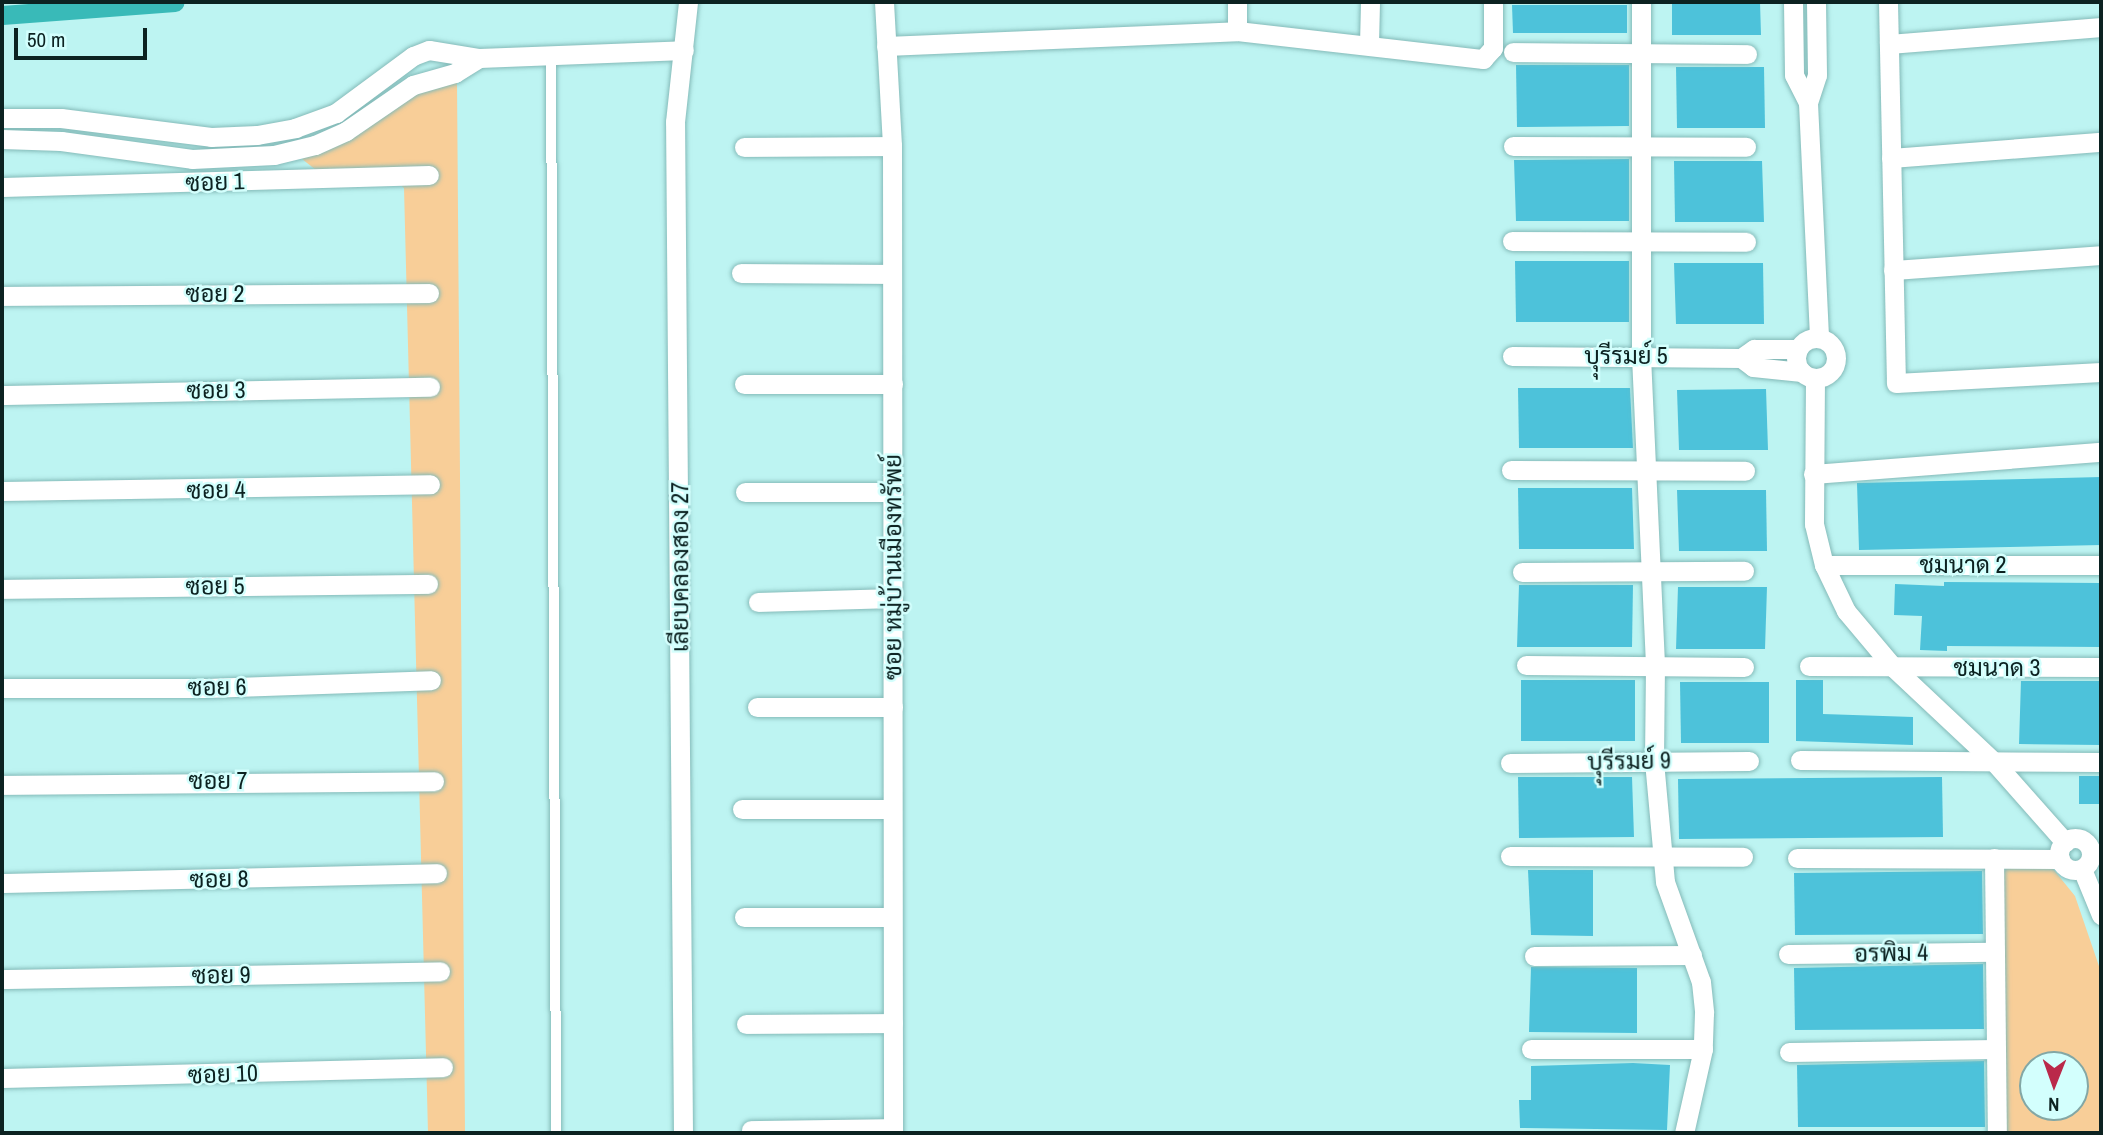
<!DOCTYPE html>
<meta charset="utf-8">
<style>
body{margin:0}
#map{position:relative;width:2103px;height:1135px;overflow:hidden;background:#bdf4f2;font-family:"Archivo Narrow",Sarabun,sans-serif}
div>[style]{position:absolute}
.green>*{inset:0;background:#f8ce98}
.canal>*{height:19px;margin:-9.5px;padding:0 9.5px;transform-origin:9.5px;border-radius:9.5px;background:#39bab8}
.building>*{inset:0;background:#4dc2da}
.roads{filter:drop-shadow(0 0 2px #84bab8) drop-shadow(0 0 2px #84bab8)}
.service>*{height:10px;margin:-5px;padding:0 5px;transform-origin:5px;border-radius:5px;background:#fff}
.minor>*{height:19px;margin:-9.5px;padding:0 9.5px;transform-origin:9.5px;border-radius:9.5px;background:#fff}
.minor>.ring{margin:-9.5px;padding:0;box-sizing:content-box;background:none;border:19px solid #fff;border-radius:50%}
span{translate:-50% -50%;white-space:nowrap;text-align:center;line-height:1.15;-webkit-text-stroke:5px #d3fffd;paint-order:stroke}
.street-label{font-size:24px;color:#0c2221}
.frame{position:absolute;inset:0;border:4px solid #0c2221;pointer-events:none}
.north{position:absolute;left:2019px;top:1051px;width:70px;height:70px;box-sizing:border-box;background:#d3fffd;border:2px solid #83a7a5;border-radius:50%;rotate:181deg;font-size:19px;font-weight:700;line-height:28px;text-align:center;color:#0c2221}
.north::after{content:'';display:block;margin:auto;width:24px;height:32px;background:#ba294a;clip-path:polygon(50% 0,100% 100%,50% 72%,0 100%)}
.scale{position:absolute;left:14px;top:28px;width:133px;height:32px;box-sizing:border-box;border:4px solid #0c2221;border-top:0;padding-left:9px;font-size:21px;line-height:24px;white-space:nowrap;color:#0c2221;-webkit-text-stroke:5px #d3fffd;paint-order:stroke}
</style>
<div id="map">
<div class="green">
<div style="clip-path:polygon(457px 81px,465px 1133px,428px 1133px,404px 188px,391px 176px,316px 170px,302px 159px,417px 89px)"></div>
<div style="clip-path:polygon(evenodd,1994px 858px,2045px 859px,2075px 896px,2101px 972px,2101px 1133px,1999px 1133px,1994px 858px,2033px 1065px,2075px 1065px,2075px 1107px,2033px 1107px,2033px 1065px)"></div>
</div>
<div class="canal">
<div style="left:2px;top:15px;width:173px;rotate:-4.3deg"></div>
</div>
<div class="building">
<div style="clip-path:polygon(1672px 2px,1760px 2px,1761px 35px,1672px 35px)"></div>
<div style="clip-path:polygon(1512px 5px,1627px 5px,1627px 33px,1513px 33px)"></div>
<div style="clip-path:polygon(1516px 65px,1629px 65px,1629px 126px,1517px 127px)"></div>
<div style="clip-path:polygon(1676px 67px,1764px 67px,1765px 128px,1677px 128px)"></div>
<div style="clip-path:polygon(1629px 159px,1629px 221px,1516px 221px,1514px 160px)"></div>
<div style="clip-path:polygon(1674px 161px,1762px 161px,1764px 222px,1675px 222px)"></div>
<div style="clip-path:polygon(1515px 261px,1629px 261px,1629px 322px,1516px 322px)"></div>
<div style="clip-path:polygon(1674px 263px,1763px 263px,1764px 324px,1676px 324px)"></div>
<div style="clip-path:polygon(1518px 388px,1630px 388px,1633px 448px,1519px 448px)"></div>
<div style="clip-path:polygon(1766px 389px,1768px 450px,1679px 450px,1677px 390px)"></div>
<div style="clip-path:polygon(2101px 477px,2101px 545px,1859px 550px,1857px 483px)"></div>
<div style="clip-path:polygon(1518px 488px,1632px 488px,1634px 549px,1519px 549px)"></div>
<div style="clip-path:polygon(1677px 490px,1766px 490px,1767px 551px,1679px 551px)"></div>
<div style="clip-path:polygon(1944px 582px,2101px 583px,2101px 647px,1947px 646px,1947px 651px,1920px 650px,1922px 616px,1894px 615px,1895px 584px,1944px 586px)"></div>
<div style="clip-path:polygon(1519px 585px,1633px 585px,1632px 647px,1517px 647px)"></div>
<div style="clip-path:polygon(1678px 587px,1767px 587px,1765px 649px,1676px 649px)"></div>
<div style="clip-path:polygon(1521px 680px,1635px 680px,1635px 741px,1521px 741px)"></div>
<div style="clip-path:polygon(1796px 680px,1823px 680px,1823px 714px,1913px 717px,1913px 745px,1796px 741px)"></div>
<div style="clip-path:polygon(2021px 681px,2101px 681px,2101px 745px,2019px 744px)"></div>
<div style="clip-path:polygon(1680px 682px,1769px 682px,1769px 743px,1681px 743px)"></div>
<div style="clip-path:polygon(2079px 776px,2101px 776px,2101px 804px,2079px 804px)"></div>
<div style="clip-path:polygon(1518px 777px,1632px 777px,1634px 837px,1519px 838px)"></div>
<div style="clip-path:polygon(1942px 777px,1943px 837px,1679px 839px,1678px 779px)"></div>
<div style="clip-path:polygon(1528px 870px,1593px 870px,1593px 936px,1531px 935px)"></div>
<div style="clip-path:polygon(1982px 871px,1983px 934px,1795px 935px,1794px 873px)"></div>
<div style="clip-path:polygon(1983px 964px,1984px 1029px,1795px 1030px,1794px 968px)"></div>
<div style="clip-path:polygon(1531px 967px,1637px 968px,1637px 1033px,1529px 1032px)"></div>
<div style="clip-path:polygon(1984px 1061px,1985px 1127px,1798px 1127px,1797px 1065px)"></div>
<div style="clip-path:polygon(1633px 1063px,1670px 1065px,1667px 1130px,1520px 1128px,1519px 1100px,1531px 1100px,1531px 1066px)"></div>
</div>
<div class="roads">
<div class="service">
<div style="left:551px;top:54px;width:1079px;rotate:89.73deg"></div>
</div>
<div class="minor">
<div style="left:884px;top:2px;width:144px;rotate:86.8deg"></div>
<div style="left:892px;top:146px;width:987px;rotate:89.94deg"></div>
<div style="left:1641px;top:2px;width:354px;rotate:90deg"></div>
<div style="left:1641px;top:356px;width:309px;rotate:87.4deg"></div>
<div style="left:1655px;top:665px;width:96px;rotate:90.6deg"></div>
<div style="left:1654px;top:761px;width:121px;rotate:84.8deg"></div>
<div style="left:1665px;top:882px;width:106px;rotate:70.2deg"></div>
<div style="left:1701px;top:982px;width:31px;rotate:84deg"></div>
<div style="left:1704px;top:1013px;width:36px;rotate:92deg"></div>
<div style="left:1703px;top:1049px;width:86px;rotate:102.7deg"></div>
<div style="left:1793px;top:2px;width:73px;rotate:89.2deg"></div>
<div style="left:1794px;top:75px;width:31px;rotate:63deg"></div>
<div style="left:1816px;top:2px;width:73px;rotate:89.2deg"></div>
<div style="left:1817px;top:75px;width:29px;rotate:108deg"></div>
<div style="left:1808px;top:103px;width:235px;rotate:87.3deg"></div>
<div style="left:1888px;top:2px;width:381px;rotate:88.8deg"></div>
<div style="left:1896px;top:383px;width:205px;rotate:-3.1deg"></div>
<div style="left:1237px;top:31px;width:29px;rotate:-90deg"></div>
<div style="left:1369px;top:44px;width:42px;rotate:-88.6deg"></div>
<div style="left:1889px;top:44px;width:213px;rotate:-4.6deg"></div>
<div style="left:886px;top:46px;width:351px;rotate:-2.4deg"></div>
<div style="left:1237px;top:31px;width:248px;rotate:6.5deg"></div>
<div style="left:1483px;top:59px;width:15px;rotate:-48deg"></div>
<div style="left:1493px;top:48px;width:46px;rotate:-90deg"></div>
<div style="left:1513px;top:52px;width:234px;rotate:0.5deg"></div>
<div style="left:2px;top:118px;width:59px"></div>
<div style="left:61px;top:118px;width:151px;rotate:7.2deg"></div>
<div style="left:211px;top:137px;width:46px;rotate:-2.5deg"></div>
<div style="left:257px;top:135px;width:39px;rotate:-10deg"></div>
<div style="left:295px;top:128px;width:44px;rotate:-20.1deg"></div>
<div style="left:336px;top:113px;width:96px;rotate:-36.5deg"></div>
<div style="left:413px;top:56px;width:17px;rotate:-21deg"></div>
<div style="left:429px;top:50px;width:51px;rotate:9.1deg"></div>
<div style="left:479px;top:58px;width:205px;rotate:-2.2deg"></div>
<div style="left:2px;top:139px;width:59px;rotate:1.9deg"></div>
<div style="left:61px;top:141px;width:132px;rotate:7.8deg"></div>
<div style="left:192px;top:159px;width:82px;rotate:-2.8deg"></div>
<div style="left:274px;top:155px;width:42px;rotate:-13.7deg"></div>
<div style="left:315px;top:145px;width:34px;rotate:-24deg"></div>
<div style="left:346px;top:131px;width:81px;rotate:-34.5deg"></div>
<div style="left:413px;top:85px;width:44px;rotate:-15.9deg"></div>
<div style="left:455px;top:73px;width:28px;rotate:-32deg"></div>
<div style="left:1513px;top:146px;width:233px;rotate:0.2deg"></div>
<div style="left:744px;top:147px;width:148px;rotate:-0.4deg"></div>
<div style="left:1891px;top:158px;width:211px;rotate:-4.4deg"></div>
<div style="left:2px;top:187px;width:427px;rotate:-1.6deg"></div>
<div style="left:1512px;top:241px;width:234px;rotate:0.2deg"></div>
<div style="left:1893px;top:270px;width:209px;rotate:-4.1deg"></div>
<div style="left:741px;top:273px;width:151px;rotate:0.4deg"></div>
<div style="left:2px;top:296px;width:427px;rotate:-0.4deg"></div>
<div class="ring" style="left:1796px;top:338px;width:21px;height:21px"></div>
<div style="left:1512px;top:356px;width:229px;rotate:0.5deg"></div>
<div style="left:1741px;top:358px;width:16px;rotate:-35deg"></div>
<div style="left:1754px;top:349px;width:44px"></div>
<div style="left:1741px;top:358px;width:15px;rotate:37deg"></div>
<div style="left:1753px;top:367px;width:49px;rotate:5.8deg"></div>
<div style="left:1815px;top:378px;width:146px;rotate:90.4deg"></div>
<div style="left:1814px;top:524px;width:42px;rotate:76.3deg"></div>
<div style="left:1824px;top:565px;width:51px;rotate:64.4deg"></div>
<div style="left:1846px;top:611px;width:75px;rotate:49.9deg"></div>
<div style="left:1894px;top:668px;width:139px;rotate:43.2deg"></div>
<div style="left:1995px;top:763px;width:106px;rotate:48.5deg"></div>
<div style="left:744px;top:384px;width:149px"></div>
<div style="left:2px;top:395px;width:428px;rotate:-1.1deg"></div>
<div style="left:1511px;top:470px;width:234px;rotate:0.2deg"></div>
<div style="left:1813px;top:474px;width:289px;rotate:-4.4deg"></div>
<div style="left:2px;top:491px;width:428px;rotate:-0.9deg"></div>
<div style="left:745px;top:492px;width:148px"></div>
<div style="left:1824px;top:565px;width:277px"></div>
<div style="left:1522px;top:572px;width:222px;rotate:-0.3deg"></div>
<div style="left:2px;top:589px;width:426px;rotate:-0.7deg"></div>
<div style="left:758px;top:602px;width:135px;rotate:-1.7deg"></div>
<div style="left:1526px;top:665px;width:218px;rotate:0.5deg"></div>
<div style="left:1809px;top:666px;width:292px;rotate:0.2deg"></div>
<div style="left:2px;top:688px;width:204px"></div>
<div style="left:206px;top:688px;width:225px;rotate:-2deg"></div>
<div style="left:757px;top:707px;width:136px"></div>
<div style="left:1800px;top:760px;width:301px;rotate:0.4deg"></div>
<div style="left:1510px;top:763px;width:239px;rotate:-0.5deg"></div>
<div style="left:2px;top:785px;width:432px;rotate:-0.5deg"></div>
<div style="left:742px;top:809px;width:150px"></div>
<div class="ring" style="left:2059px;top:838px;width:13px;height:13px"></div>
<div style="left:1510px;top:856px;width:233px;rotate:0.2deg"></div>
<div style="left:1797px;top:858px;width:263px;rotate:0.2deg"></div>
<div style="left:1994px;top:858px;width:275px;rotate:89.4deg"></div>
<div style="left:2082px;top:869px;width:50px;rotate:67.6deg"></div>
<div style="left:2px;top:883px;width:435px;rotate:-1.3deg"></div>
<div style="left:744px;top:917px;width:148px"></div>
<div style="left:1788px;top:954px;width:207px;rotate:-0.6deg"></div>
<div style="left:1534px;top:956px;width:158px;rotate:-0.4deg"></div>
<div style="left:2px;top:979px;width:438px;rotate:-1deg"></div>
<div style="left:746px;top:1024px;width:147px;rotate:-0.4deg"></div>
<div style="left:1531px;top:1049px;width:172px"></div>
<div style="left:1789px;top:1052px;width:207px;rotate:-0.8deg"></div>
<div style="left:2px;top:1078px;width:441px;rotate:-1.4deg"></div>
<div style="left:751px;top:1130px;width:142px;rotate:-0.8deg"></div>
<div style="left:683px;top:1133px;width:1011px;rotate:-90.45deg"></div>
<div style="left:675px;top:122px;width:121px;rotate:-83.8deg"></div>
</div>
</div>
<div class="street-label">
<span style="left:215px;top:182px;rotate:-2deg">ซอย 1</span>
<span style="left:215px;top:294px">ซอย 2</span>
<span style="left:1626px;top:356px">บุุรีรมย์ 5</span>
<span style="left:216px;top:390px;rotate:-1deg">ซอย 3</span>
<span style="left:216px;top:490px;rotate:-1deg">ซอย 4</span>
<span style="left:1963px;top:565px">ชมนาด 2</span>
<span style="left:680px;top:567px;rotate:-90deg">เลียบคลองสอง 27</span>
<span style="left:893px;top:567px;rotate:-90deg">ซอย หมู่บ้านเมืองทรัพย์</span>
<span style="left:215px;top:586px;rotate:-1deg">ซอย 5</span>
<span style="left:1997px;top:668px">ชมนาด 3</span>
<span style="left:217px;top:687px;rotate:-1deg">ซอย 6</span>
<span style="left:1629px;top:761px;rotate:-1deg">บุุรีรมย์ 9</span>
<span style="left:218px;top:781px">ซอย 7</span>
<span style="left:219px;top:879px;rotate:-1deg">ซอย 8</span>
<span style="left:1891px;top:953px;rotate:-1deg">อรพิม 4</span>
<span style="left:221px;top:975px;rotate:-1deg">ซอย 9</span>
<span style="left:223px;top:1074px;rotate:-2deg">ซอย 10</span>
</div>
<div class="frame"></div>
<div class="north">N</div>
<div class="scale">50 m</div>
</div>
